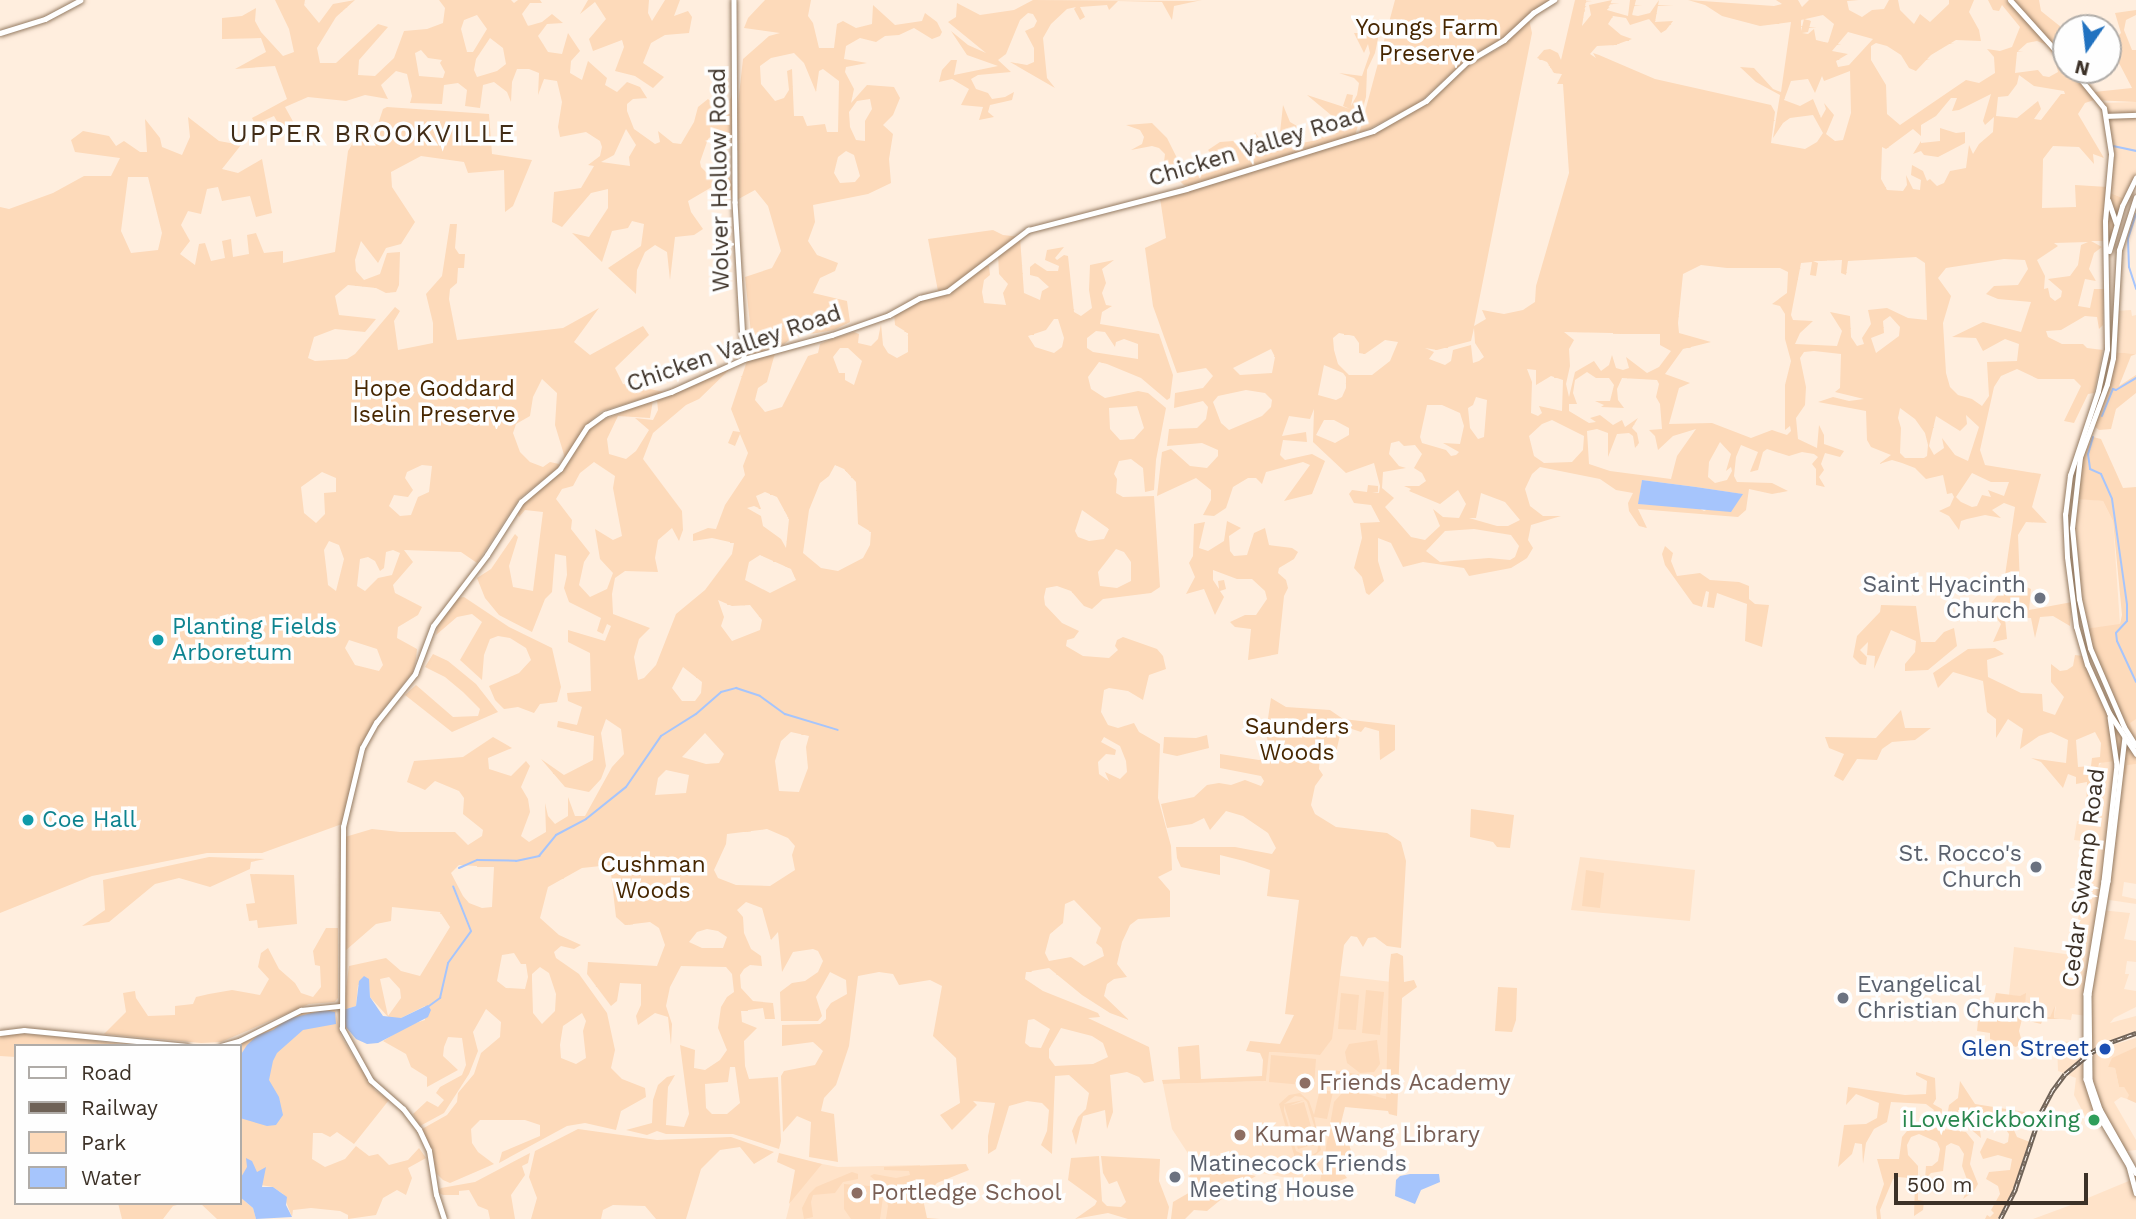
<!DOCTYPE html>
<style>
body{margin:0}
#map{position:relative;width:2136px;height:1219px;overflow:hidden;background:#ffeede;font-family:"Work Sans",sans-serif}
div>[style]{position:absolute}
.built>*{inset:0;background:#ffe3c9}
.green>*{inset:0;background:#fddaba}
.water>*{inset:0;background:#a6c5fc}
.stream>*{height:2px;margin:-1px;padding:0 1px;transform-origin:1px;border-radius:1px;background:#a6c5fc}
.roads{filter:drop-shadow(0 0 2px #947b63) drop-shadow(0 0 2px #947b63)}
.secondary>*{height:4.5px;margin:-2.25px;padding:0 2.25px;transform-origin:2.25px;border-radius:2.25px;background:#fff}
.primary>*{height:5px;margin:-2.5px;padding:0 2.5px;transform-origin:2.5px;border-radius:2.5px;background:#fff}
.rail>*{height:4.5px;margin-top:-2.25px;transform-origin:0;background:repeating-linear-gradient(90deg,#fefefe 0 5px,#6f6257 0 10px);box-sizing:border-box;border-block:2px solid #6f6257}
.dots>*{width:19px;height:19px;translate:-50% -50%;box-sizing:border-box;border:4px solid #fefefe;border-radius:50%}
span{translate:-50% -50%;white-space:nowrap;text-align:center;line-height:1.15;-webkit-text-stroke:7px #fefefe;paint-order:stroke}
.park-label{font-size:23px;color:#462600}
.street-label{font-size:23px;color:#3c3127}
.worship-label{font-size:23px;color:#5b616d}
.right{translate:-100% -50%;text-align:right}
.left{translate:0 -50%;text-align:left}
.culture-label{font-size:23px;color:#0d838f}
.transit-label{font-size:23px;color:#164399}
.education-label{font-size:23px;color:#785e54}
.leisure-label{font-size:23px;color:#27864d}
.quarter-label{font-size:26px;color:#412c16;letter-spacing:2px}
.legend{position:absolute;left:14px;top:1044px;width:228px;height:161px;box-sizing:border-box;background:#fefefe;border:2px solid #b0aca8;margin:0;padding:9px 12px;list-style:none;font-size:21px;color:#3c3127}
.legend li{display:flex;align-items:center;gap:14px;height:35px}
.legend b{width:35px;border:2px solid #b0aca8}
.north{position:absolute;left:2052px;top:14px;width:70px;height:70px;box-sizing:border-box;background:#fefefe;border:2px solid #b0aca8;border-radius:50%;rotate:194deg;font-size:19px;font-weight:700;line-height:28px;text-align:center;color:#3c3127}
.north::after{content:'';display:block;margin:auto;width:24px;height:32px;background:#2172c0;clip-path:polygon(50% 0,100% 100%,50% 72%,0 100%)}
.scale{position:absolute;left:1894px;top:1173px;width:194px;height:32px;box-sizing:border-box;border:4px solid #3c3127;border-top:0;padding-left:9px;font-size:21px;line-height:24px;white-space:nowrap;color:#3c3127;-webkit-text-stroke:5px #fefefe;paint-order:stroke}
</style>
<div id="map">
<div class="built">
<div style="clip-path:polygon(2136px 102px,2136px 177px,2125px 199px,2108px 192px,2110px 161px,2102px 103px)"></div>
<div style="clip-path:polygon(2131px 310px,2132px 316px,2136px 315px,2136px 354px,2114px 352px,2116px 311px)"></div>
<div style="clip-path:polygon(2075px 498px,2103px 501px,2113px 521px,2120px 625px,2084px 629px,2073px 557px)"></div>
<div style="clip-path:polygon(2136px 718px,2136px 884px,2124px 882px,2122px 896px,2136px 899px,2136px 904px,2103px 899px,2101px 910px,2130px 913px,2124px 939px,2136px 941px,2136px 962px,2127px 961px,2125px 974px,2129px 974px,2124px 989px,2136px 991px,2136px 1007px,2114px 1018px,2110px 1023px,2136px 1016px,2136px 1032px,2108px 1041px,2064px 1073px,2058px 1071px,2057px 1042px,2087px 1041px,2087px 1016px,2072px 1014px,2071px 1020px,2054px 1018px,2056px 1006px,2050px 1017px,2024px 1012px,2026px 994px,2024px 997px,2009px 995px,2014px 947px,2072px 955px,2079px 933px,2076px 932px,2090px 842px,2074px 840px,2077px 821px,2088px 822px,2091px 819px,2098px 767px,2102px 762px,2117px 761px,2128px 719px)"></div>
<div style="clip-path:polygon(1580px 857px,1695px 870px,1690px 921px,1571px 910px)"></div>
<div style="clip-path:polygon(1334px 975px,1400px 983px,1395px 1111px,1353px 1104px,1339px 1106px,1325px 1186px,1191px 1158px,1172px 1129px,1163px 1084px,1266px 1081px,1268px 1052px,1320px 1055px)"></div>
<div style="clip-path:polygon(2136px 1038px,2136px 1047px,2113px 1058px,2108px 1067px,2115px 1068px,2119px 1087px,2124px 1087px,2130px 1095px,2127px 1099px,2121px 1097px,2114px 1102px,2136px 1140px,2136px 1150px,2126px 1151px,2106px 1125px,2091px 1127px,2074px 1095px,2076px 1078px,2068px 1075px,2097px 1052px,2104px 1054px,2111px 1050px,2113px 1045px)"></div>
<div style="clip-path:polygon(801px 1160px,838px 1167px,920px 1165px,921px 1219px,786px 1219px)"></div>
<div style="clip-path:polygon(2136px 1178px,2136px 1219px,2033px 1219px,2071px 1205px)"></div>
</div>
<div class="green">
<div style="clip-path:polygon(evenodd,275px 0,305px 0,304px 5px,319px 23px,333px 4px,355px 0,336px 17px,317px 48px,320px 63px,336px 63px,378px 24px,388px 27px,359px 60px,358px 75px,375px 76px,394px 58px,404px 31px,427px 29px,443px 23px,445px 8px,439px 0,511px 0,514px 3px,518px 0,540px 0,542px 3px,530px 3px,522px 14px,528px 26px,542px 22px,552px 14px,563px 23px,547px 24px,538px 36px,548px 52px,562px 54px,568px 33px,580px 51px,571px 61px,570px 73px,582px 80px,588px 61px,607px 78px,605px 85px,617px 92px,627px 82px,640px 87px,647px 98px,633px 99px,627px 104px,627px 111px,634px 129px,655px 144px,660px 142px,658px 131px,673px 143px,681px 144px,694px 122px,698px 107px,708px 99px,724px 113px,732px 95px,736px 123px,743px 59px,769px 36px,780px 33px,744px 28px,748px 18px,765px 0,811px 0,808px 16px,813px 23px,819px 48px,834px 48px,837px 24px,843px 21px,856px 28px,872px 24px,873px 5px,895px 25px,922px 21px,925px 13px,937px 22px,942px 32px,940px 36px,932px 39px,914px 28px,899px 35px,885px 36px,876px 42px,860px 38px,846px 46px,844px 59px,867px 63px,846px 67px,845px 72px,854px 89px,851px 103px,867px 85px,894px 87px,900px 98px,893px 115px,883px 125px,893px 134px,889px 159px,891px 183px,868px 194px,813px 205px,815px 222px,808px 241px,817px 255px,838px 263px,835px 271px,820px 278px,813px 293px,847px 301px,850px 322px,834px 330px,793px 337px,783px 345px,750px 355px,746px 351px,744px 333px,751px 333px,745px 277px,772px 268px,781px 251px,768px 206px,755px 190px,733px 202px,727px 187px,717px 184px,688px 201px,691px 212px,703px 229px,694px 235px,675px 237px,670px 280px,667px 252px,655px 245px,645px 252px,637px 270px,636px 294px,608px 268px,641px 246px,644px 224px,632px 221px,628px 228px,612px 231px,602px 262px,572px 233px,589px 237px,608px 208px,608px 189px,591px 193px,562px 227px,552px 222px,554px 192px,581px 188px,594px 166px,588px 165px,600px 156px,602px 147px,600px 141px,586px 132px,560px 137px,558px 127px,562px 102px,557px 81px,544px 79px,538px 95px,539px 73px,529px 69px,517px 69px,512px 82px,511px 102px,507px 92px,494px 82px,483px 85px,480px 108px,465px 106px,467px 90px,458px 83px,444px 85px,442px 104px,410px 103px,412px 96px,407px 74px,396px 71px,381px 85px,388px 99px,365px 95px,346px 101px,308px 97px,285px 107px,301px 136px,289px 143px,274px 116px,255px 124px,252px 118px,287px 99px,275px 66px,235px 69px,266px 52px,261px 38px,222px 39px,222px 18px,242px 16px,256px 8px,255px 21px,261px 32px,283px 56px,294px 52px,289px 29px,275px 0,477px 15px,487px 29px,473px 52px,467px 52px,461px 29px,464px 20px,477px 15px,275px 0,490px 38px,503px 48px,506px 64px,497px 71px,477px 77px,474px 70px,476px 59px,490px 38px,275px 0,421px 50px,428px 58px,442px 60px,440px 63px,445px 72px,443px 78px,419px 76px,415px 53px,421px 50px,275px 0,794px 53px,804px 63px,816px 92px,819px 71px,823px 69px,839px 81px,838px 132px,827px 132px,825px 124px,807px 126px,803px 116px,794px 116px,792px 69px,787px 71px,789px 90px,784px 98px,775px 101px,761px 84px,760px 66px,771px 58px,794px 53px,275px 0,870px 99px,872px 109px,865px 121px,865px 141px,856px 140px,850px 127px,849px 112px,857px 101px,870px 99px,275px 0,626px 129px,636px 145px,629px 157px,630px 166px,601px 162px,614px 155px,626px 129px,275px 0,717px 131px,729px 134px,738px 152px,735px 190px,727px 172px,715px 171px,710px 176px,701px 167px,700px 162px,708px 139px,717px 131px,275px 0,846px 151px,854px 155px,860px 176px,855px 182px,840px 183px,834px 173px,838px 157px,846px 151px)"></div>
<div style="clip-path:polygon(588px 0,649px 0,648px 13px,652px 21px,665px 0,680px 0,674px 16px,688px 11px,692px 17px,689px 33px,665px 35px,651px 43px,643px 63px,664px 77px,653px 88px,635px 76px,615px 71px,624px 47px,622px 40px,593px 51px,589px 39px,606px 19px,595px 2px,580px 14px)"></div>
<div style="clip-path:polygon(1033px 0,1193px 1px,1202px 0,1174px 6px,1172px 20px,1162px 2px,1118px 1px,1109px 10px,1107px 5px,1080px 7px,1085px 17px,1080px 20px,1074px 9px,1076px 7px,1067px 9px,1051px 24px,1043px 38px,1047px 78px,1055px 88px,1010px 62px,1027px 65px,1034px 62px,1034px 48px,1025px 31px,1034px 27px,1037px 21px,1033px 14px,1028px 13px,1020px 20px,1006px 54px,998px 60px,1011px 72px,978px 75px,971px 79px,976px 89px,988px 93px,992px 99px,1005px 97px,1014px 92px,1012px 100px,990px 105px,988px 112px,994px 117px,979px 120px,983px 107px,961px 105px,969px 89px,952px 79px,939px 82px,942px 70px,951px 60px,957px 60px,954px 75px,998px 66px,967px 55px,951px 31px,968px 45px,986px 53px,948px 22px,956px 17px,957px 3px,980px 15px,1014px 10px)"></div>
<div style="clip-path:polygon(1395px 0,1550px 0,1502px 39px,1466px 60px,1419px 103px,1359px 134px)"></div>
<div style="clip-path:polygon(evenodd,1575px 0,1586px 0,1582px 26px,1591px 15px,1589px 5px,1612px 0,1607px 10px,1628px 16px,1630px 0,1636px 0,1632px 15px,1638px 16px,1650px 13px,1659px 0,1655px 22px,1673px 21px,1666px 30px,1661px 33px,1649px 19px,1630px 25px,1626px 18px,1613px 16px,1608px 24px,1621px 35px,1632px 39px,1615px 45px,1597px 46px,1590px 54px,1596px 58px,1593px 53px,1599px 55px,1655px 79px,1771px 105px,1775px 112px,1771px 143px,1805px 149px,1817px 142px,1823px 133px,1813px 115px,1790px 118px,1783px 123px,1773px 138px,1780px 95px,1756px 82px,1740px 67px,1754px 68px,1773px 89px,1781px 92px,1791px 22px,1760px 26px,1722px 16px,1705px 5px,1688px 0,1774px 6px,1782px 4px,1776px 0,1798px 0,1802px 7px,1809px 0,1859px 0,1847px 1px,1849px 10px,1862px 17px,1872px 10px,1884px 9px,1889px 0,1898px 0,1900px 10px,1914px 24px,1920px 14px,1930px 22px,1949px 4px,1949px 0,1974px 0,1969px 12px,1979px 30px,1981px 41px,1956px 40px,1931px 55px,1916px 71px,1909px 68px,1901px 55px,1887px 46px,1876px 43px,1871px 46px,1871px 60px,1886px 85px,1887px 114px,1900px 125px,1966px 80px,1979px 83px,1995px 73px,1994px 57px,1987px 49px,2000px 51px,2012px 47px,2020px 27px,2002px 5px,1999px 11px,1993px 10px,1988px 0,2039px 0,2041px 11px,2066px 31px,2066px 70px,2108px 70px,2108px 37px,2115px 39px,2121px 33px,2115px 13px,2136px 10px,2136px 15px,2126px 20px,2124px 30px,2132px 50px,2136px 50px,2136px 102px,2094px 100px,2085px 103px,2078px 114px,2104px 158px,2093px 154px,2094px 164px,2079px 147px,2053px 146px,2043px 159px,2042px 208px,2076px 207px,2075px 185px,2108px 187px,2108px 192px,2125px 199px,2107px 257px,2107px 241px,2091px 241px,2102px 247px,2094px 253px,2089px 269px,2096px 281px,2085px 279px,2078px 306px,2090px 308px,2094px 289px,2104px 289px,2103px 325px,2099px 329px,2097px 317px,2085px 316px,2061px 330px,2046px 331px,2048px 337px,2062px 344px,2083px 344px,2087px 348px,2103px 350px,2094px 393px,2088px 394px,2074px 423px,2064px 421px,2081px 386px,2074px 379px,2038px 379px,2017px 369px,2001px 376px,1994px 387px,1980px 450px,1985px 465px,2041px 474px,2032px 507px,2047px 523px,2026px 522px,2018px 535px,2020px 584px,2031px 589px,2029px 610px,2072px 602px,2070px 626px,2053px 616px,2040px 617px,2035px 638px,2031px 618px,2005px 618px,2007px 639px,1993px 642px,2001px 624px,1994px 615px,1966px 614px,1990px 604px,2003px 589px,2015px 507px,2004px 503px,1992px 510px,2001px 518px,1985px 515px,1967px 519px,1961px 521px,1959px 530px,1949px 516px,1939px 511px,1950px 506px,1954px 497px,1952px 493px,1947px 494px,1943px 475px,1926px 479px,1915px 468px,1902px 463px,1892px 460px,1879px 464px,1891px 455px,1871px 447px,1867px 440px,1866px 411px,1818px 402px,1833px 397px,1849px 401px,1864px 399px,1835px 392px,1840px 388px,1841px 354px,1814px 351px,1804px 352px,1800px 358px,1806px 387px,1805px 405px,1796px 418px,1798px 439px,1817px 448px,1819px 425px,1824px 435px,1824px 444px,1844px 451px,1840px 457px,1825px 453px,1821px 464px,1824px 470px,1819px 477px,1825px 487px,1816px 485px,1816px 469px,1812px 464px,1818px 457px,1814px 454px,1802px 452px,1789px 456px,1767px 449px,1763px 452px,1758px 470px,1750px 472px,1758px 452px,1741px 445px,1736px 457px,1734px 476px,1737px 482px,1772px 483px,1788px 491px,1772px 494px,1749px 489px,1746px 510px,1738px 517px,1638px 509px,1647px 528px,1639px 526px,1629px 511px,1628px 503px,1633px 493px,1616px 490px,1600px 479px,1540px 467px,1532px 474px,1525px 489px,1530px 506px,1543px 516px,1561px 516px,1531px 525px,1528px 540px,1533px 548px,1527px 558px,1511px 568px,1469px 576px,1464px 568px,1423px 562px,1403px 567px,1391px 543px,1378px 538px,1378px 561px,1384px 581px,1369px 595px,1366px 593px,1362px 577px,1354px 568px,1362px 538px,1360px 523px,1380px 522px,1371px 505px,1354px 503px,1349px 494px,1352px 490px,1367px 492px,1368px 485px,1378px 486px,1378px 492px,1372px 492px,1379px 493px,1380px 486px,1374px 463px,1346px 473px,1313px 442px,1314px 409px,1310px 419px,1289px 416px,1282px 436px,1306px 432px,1307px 442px,1283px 440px,1280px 455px,1285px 460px,1312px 454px,1325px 461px,1312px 494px,1284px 501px,1310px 465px,1303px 462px,1266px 472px,1262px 484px,1256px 478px,1248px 478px,1233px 487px,1226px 508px,1214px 516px,1203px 515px,1211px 500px,1211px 490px,1196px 478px,1157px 496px,1162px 452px,1171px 449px,1190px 466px,1207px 468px,1218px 456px,1218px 450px,1202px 443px,1167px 446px,1169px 429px,1197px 428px,1206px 419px,1208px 407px,1203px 401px,1174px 408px,1175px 393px,1203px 388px,1213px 376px,1206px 368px,1177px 373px,1153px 306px,1145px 248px,1166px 238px,1160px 198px,1373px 133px,1436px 96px,1470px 64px,1498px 49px,1529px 19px,1532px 33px,1474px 326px,1486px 319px,1482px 310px,1504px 314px,1523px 310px,1535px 302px,1536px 286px,1569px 173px,1563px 84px,1557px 84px,1562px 74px,1554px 73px,1547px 62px,1537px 58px,1544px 50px,1550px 49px,1558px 53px,1561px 60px,1575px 0,1823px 15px,1834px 24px,1828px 43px,1816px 40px,1814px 29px,1808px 34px,1802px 33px,1808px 32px,1811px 21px,1804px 19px,1801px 31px,1801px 20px,1823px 15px,1575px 0,1848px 32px,1873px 39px,1849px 65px,1838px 67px,1836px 61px,1848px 54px,1832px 51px,1848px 32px,1575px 0,2037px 41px,2047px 45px,2054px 56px,2058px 72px,2049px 77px,2043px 76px,2038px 70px,2015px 73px,2017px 52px,2027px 43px,2037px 41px,1575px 0,2119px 63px,2132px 88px,2094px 92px,2086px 84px,2119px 63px,1575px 0,1850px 71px,1851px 113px,1843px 140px,1835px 141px,1826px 134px,1834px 115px,1824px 103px,1826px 109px,1821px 118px,1813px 99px,1800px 106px,1784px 100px,1791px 81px,1808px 79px,1815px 93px,1822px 76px,1824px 81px,1850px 71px,1575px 0,2019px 75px,2034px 86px,2064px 91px,2065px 94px,2061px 94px,2041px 120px,2034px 119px,2041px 109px,2038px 101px,2017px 118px,1996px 116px,1998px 97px,2008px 96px,2017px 84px,2019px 75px,1575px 0,1991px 94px,1983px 121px,1985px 125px,1994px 117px,1993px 132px,1979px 144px,1973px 154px,1969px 145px,1966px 168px,1950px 171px,1944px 183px,1937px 186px,1930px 179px,1927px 181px,1923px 171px,1912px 165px,1911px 175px,1921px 180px,1920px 190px,1913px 189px,1906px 175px,1907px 185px,1903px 191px,1887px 190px,1881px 179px,1882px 147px,1886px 149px,1913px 129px,1921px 136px,1921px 125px,1936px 116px,1951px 98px,1957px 98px,1952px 111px,1959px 110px,1991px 94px,1575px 0,2088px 242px,2081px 245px,2078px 265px,2070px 276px,2048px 279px,2062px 291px,2061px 297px,2055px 301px,2050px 297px,2048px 288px,2044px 289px,2045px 276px,2037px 260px,2058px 246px,2054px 243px,2088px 242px,1575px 0,1916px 257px,1925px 263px,1927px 320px,1908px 318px,1887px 308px,1868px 310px,1871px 324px,1862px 338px,1864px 344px,1857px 346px,1851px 337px,1850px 316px,1830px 312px,1842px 331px,1837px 346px,1795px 344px,1800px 333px,1813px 321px,1793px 320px,1791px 315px,1801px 263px,1812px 262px,1810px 275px,1816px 276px,1818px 263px,1813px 261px,1842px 260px,1841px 273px,1846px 275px,1848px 261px,1916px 257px,1575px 0,2004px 259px,2025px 260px,2028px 269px,2018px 285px,1994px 286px,1986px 294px,1998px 299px,2031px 302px,2021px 332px,1983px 322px,1952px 337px,1976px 338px,1983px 351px,2005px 339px,2019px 344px,2017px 361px,1987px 362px,1989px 396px,1982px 406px,1972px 399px,1958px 395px,1950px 387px,1946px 373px,1943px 323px,1951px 296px,1938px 278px,1946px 268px,2004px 259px,1575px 0,1701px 265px,1727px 268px,1780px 268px,1788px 272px,1787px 293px,1772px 304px,1780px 306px,1785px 314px,1785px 339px,1791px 361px,1785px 385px,1785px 430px,1790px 426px,1791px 431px,1787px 435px,1772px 430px,1751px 438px,1712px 423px,1669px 424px,1679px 388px,1690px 383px,1665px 374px,1683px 349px,1711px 342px,1679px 333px,1678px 323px,1683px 274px,1701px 265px,1575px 0,1890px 316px,1900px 327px,1899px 336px,1876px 353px,1871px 338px,1884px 333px,1883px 321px,1890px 316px,1575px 0,1474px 328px,1475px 343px,1484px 357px,1479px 361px,1473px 363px,1471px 345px,1453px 350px,1451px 361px,1445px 365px,1429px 359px,1434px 352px,1425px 348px,1437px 350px,1471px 341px,1474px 328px,1575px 0,1564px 332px,1660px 334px,1660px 345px,1671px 351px,1659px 367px,1647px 373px,1626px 357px,1629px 368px,1623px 370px,1616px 368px,1612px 355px,1609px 365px,1601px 371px,1594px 361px,1575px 372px,1569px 397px,1566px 384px,1570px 366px,1569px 349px,1574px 340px,1564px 332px,1575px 0,1339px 333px,1354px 336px,1359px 343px,1359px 353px,1365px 354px,1385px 340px,1398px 342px,1390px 361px,1372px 375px,1349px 375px,1338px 364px,1334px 350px,1333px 338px,1339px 333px,1575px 0,1271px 349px,1275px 357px,1272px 373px,1240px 375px,1233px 368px,1271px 349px,1575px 0,1324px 365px,1343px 373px,1346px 377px,1346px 388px,1342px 397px,1336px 400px,1318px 395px,1324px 365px,1575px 0,1527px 369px,1536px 370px,1536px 385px,1551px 376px,1563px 380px,1562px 411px,1539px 406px,1542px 413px,1538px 416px,1531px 413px,1532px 382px,1527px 369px,1575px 0,1587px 372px,1596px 378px,1609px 378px,1614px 385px,1610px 401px,1595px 401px,1604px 405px,1601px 407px,1624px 408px,1618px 400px,1617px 389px,1622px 378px,1657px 380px,1659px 384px,1656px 397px,1660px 404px,1662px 429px,1649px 430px,1655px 436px,1658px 450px,1673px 436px,1696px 429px,1677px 456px,1671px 479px,1610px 471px,1589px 464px,1587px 431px,1597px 429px,1608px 433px,1608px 457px,1617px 434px,1629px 433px,1633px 436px,1635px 448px,1639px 443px,1637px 433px,1632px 428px,1638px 418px,1625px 427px,1622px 420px,1613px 425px,1600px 415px,1590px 418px,1596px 422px,1589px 423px,1569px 411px,1569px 404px,1577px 404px,1573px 393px,1575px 380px,1587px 372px,1575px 0,1246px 390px,1265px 393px,1272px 400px,1271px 407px,1262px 416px,1229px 430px,1221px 423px,1213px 402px,1218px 396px,1246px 390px,1575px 0,1476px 397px,1487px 400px,1484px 437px,1478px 439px,1470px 428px,1468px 408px,1473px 405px,1476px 397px,1575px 0,1427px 405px,1442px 405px,1460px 413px,1464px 426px,1460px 444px,1443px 443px,1459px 452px,1456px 455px,1451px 456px,1446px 450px,1422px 443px,1420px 437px,1427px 405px,1575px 0,1900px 408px,1915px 419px,1925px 433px,1928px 445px,1927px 456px,1924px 458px,1905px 458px,1900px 453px,1901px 428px,1898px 418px,1900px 408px,1575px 0,1966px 415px,1979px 427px,1968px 461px,1955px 455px,1942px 438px,1944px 448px,1934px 455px,1929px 446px,1936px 416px,1960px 431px,1967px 424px,1966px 415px,1575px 0,1324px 420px,1334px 420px,1349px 428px,1349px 435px,1335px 443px,1316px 435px,1324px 420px,1575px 0,1552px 420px,1584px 436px,1583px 450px,1572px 462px,1544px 463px,1534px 456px,1529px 436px,1542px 424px,1552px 420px,1575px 0,1399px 441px,1404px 446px,1415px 445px,1422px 454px,1414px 468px,1422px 473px,1426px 481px,1419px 486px,1404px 486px,1411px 489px,1409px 491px,1440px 504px,1458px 490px,1466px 504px,1459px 518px,1443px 517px,1433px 509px,1440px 526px,1425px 540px,1411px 537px,1385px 507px,1394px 498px,1382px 488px,1383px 472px,1406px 468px,1399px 466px,1389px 454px,1391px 443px,1399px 441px,1575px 0,1720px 442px,1731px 454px,1726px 471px,1731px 467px,1732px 471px,1727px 480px,1715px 483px,1708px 477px,1709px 462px,1720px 442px,1575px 0,1972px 473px,1991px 482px,2009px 482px,2004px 496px,1988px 490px,1991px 497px,1982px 495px,1977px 506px,1972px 507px,1961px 502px,1956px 497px,1972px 473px,1575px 0,1642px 480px,1696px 487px,1742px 494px,1704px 511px,1697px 507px,1639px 504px,1642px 480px,1575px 0,1481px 493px,1505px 502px,1520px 520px,1508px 526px,1497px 526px,1469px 518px,1476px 518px,1481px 493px,1575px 0,1474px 529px,1511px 535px,1519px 546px,1515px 557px,1510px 560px,1489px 558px,1440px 562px,1426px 551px,1445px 531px,1474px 529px)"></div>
<div style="clip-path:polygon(1381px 24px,1375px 53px,1367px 70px,1366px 97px,1355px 136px,1189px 186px,1184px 185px,1168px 170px,1154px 168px,1164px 162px,1165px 154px,1159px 148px,1152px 146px,1131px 150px,1142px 144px,1144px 137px,1140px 130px,1126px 125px,1152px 123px,1167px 138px,1178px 160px,1186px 162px,1203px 173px,1217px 160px,1208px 150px,1220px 142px,1233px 141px,1242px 149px,1251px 148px,1255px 132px,1262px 142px,1279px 142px,1283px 105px,1290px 122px,1297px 126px,1295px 140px,1302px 143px,1317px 140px,1343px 125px,1307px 95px,1350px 109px,1343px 106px,1347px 94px,1353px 95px,1351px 106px,1357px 95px,1359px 83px,1354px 78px,1339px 73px,1362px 76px,1370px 53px,1368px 44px,1364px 53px,1354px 33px,1374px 33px)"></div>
<div style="clip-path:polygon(evenodd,387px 107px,489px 114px,492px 154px,532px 160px,513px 206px,505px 212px,504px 170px,468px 173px,464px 162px,421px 156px,391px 172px,392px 187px,415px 222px,401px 244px,386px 248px,378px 263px,361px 241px,355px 260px,356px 271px,364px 280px,380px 274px,387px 253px,400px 252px,399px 285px,396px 292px,386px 293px,376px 288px,348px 285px,335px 296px,339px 315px,376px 319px,365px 332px,335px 329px,314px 337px,308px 358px,315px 361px,347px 359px,355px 354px,395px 307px,400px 311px,394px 321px,398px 350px,433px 343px,433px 323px,426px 294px,442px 276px,450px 224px,457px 224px,455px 248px,459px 254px,465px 254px,464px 268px,458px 268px,457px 283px,450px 289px,449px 299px,457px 340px,563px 328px,599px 308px,574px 342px,590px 355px,643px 326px,649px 335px,615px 368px,623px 384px,665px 392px,602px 411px,585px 426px,565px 458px,555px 425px,557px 393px,542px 379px,533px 397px,530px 416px,516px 424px,513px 433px,520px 452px,530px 462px,543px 467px,550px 462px,559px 464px,558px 468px,520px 498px,477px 563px,461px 552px,404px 550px,413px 562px,393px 585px,395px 593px,422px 607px,418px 615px,398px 627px,397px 638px,417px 649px,416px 659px,413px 672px,375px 720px,361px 746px,342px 824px,262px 853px,207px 853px,92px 876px,0 913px,0 207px,9px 209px,53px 193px,84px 176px,111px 176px,120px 158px,75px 152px,71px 140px,83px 131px,109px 136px,116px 146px,124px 141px,140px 152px,147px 152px,145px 119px,160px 138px,162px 147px,182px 155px,190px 137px,188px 117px,219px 141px,241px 145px,222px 169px,238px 173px,262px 159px,272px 213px,256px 217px,250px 196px,222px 201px,218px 187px,207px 189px,201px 214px,188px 211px,181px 225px,190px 241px,180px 254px,195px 265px,199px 244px,205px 243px,211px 261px,225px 258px,222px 241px,231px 239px,233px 257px,249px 254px,247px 235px,256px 233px,264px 253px,283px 251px,283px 263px,335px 252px,348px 151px,357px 136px,376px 130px,383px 109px,387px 107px,128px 177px,148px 177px,162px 233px,158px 250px,131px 253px,121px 231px,128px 177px,387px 107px,422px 465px,432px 466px,429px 492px,418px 497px,411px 515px,400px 516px,389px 506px,394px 495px,408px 497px,413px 490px,405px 478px,407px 472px,422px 465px,387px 107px,322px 472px,336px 478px,336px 492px,324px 493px,325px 514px,316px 523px,304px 513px,301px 487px,322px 472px,387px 107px,329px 541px,339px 545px,344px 559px,336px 591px,328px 585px,327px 575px,324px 550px,329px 541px,387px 107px,393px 550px,400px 553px,392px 575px,378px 578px,365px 591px,357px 586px,360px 559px,368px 557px,375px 561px,380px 571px,384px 568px,386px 552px,393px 550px,387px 107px,349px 640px,377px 649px,383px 665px,379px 671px,355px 665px,345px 648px,349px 640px)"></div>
<div style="clip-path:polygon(1940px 128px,1956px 133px,1965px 132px,1965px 143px,1938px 157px,1924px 155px,1921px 151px,1913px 154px,1921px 141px,1921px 143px,1940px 141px)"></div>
<div style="clip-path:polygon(evenodd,993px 230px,1003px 235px,1020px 237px,1024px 293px,1040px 300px,1042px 291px,1049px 287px,1038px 277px,1030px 275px,1030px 267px,1035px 263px,1047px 271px,1058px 271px,1059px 266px,1045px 260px,1047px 250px,1064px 247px,1055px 258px,1057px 260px,1064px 255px,1068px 256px,1074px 312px,1081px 316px,1092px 308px,1089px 290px,1090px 265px,1114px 260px,1102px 269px,1106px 283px,1102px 293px,1106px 305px,1112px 306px,1102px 312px,1100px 324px,1159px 334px,1173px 375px,1170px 398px,1167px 400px,1141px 378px,1107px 364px,1099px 362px,1088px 377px,1091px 389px,1105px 398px,1138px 391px,1148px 393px,1166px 408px,1156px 460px,1154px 490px,1145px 492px,1143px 468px,1131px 459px,1119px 461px,1114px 474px,1117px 479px,1116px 493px,1123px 497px,1154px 496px,1160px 587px,1151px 593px,1103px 599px,1092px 609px,1084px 606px,1071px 591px,1057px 586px,1046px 588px,1044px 597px,1045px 605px,1062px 623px,1079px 631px,1074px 638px,1067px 640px,1066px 646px,1083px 656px,1109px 658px,1118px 650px,1115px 646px,1117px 640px,1123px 637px,1157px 649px,1163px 656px,1166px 669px,1149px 675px,1143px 700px,1128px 691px,1109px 688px,1104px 690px,1101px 712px,1108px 725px,1118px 728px,1134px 723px,1139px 732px,1160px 744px,1158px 798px,1171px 846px,1172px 870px,1158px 877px,1170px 891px,1170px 917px,1138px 919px,1130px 925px,1122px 942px,1117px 964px,1127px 977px,1114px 979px,1107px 984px,1104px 996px,1129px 1020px,1110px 1013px,1082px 995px,1049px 968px,1026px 972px,1025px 979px,1043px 991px,1098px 1013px,1100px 1017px,1088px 1018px,1149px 1047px,1154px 1081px,1144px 1083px,1139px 1077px,1127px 1072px,1110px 1075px,1113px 1112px,1107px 1129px,1105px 1110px,1083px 1116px,1076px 1145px,1072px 1131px,1078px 1117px,1086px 1109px,1089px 1093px,1069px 1075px,1055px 1076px,1052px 1154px,1041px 1145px,1047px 1131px,1049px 1110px,1042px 1103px,1027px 1101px,1009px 1106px,996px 1149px,988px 1154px,988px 1136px,995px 1103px,973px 1101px,977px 1105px,952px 1130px,940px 1115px,960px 1103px,956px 1058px,933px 1036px,942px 986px,930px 980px,899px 985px,893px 974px,879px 972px,858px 976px,849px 1046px,836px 1085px,824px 1098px,821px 1111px,834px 1114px,838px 1162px,809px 1157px,811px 1122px,797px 1116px,783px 1132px,781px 1076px,784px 1071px,815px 1065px,823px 1051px,813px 1042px,782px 1046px,782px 1025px,820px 1024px,826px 1019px,826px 1010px,831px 1003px,847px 994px,846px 980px,830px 972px,816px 997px,822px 1016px,818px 1021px,781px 1021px,780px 992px,792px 983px,805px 981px,818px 972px,823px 961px,818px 951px,813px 949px,793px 952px,782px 972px,778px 932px,771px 940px,762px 908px,746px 902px,737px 910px,743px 917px,744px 933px,751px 949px,761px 956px,762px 966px,750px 965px,744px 969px,740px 975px,741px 988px,753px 1001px,773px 1003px,775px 1019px,765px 1019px,763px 1008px,741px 1011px,742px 1022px,757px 1028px,744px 1041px,745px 1066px,749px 1079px,778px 1077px,781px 1141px,779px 1149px,733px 1134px,666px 1134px,657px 1131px,647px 1135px,626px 1130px,652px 1123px,653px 1100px,658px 1085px,667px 1077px,675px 1075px,668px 1087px,666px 1125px,684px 1127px,689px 1114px,680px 1045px,695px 1050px,694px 1068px,705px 1070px,720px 1060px,727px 1050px,718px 1028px,721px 1007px,727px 997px,734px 992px,732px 974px,726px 967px,681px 966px,670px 987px,666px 1006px,672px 1024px,671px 1045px,668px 1017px,655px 1013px,638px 1025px,636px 1016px,641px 1005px,641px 984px,620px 983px,617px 1001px,611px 1006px,587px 974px,588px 962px,657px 966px,665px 945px,659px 928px,650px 922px,625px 925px,616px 917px,610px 865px,582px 868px,548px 887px,540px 918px,559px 935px,581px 945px,574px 949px,561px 946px,554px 952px,556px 958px,579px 974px,607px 1013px,615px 1050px,611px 1068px,622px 1079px,645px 1088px,646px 1097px,621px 1111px,616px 1130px,585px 1123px,567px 1126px,499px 1163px,502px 1152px,540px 1136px,540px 1125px,525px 1120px,480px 1120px,471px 1129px,472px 1143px,478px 1152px,494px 1164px,450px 1183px,443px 1180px,436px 1173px,432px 1151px,422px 1129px,447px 1115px,457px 1102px,458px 1093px,474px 1074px,481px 1053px,500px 1037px,501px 1022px,486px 1009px,473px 1032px,478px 1051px,469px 1074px,444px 1113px,420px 1126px,413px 1114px,427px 1101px,438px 1107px,444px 1100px,436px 1093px,440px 1087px,462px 1075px,466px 1065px,462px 1038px,448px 1037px,444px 1047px,443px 1056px,458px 1070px,427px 1087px,427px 1077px,411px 1067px,406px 1054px,383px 1041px,409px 1025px,425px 1020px,425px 1006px,401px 1018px,389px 1018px,370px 997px,369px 984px,358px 985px,356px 1006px,343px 1010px,349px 966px,386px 958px,401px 971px,420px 976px,450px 927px,440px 912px,392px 907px,391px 921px,376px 924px,345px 951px,345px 837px,372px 829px,400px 832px,455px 832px,468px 845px,482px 836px,483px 830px,463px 814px,464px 798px,459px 791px,435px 781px,425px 790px,407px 782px,414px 761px,463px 757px,493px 737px,512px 748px,488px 758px,489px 769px,511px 776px,526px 761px,530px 766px,521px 787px,528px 799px,530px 812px,521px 836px,529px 842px,546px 832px,545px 803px,548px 816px,555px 824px,568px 816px,568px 797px,575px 816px,585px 816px,612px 767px,624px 754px,621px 729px,606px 719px,601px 733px,606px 766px,601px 779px,589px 792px,565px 787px,541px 759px,564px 775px,593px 760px,594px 736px,557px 727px,558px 721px,577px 725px,582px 707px,568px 701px,567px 693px,591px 691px,590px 653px,568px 642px,568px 630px,605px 641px,611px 626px,607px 624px,603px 634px,597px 631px,601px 618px,569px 602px,564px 588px,567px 575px,566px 556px,555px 554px,552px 592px,545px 599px,532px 632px,499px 615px,485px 598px,477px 578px,491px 569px,515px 534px,518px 537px,509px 566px,513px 587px,533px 591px,543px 512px,525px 510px,519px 517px,517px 510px,522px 504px,563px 471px,589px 430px,598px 422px,653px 400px,650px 418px,618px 416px,607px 439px,609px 454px,626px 459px,636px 451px,649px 430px,635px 418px,653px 420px,658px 410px,657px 400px,730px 369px,699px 399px,686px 405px,653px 433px,643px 459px,682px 511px,683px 530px,679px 541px,672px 528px,658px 540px,655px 558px,658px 572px,625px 571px,615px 578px,612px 594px,613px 614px,650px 628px,639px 639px,634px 657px,638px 680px,644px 678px,656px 665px,676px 614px,705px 590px,732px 554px,734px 543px,712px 538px,693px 541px,693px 534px,708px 528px,716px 529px,725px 505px,745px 475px,743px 466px,748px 453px,740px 434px,735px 446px,728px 443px,733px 431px,740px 432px,731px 409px,747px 361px,775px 353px,767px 382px,758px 388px,755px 400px,765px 412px,782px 407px,808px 356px,818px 353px,820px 344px,829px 340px,854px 332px,859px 334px,858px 343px,871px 346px,878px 339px,881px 324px,883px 345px,888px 353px,897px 358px,908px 352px,908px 333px,895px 325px,894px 313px,938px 291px,928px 239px,993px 230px,998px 254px,999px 274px,1008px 284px,1003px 293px,1006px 305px,984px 303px,982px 292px,984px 280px,990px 275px,989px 266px,982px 266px,998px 254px,993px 230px,1054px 319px,1058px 319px,1064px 338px,1062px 347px,1054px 353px,1035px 347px,1028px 336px,1046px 330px,1054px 319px,993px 230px,1096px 331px,1105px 332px,1115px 347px,1116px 342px,1124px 339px,1138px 344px,1138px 359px,1093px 352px,1087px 348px,1087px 338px,1096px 331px,993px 230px,840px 348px,848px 348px,862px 361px,854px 385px,845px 380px,845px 373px,839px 373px,833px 357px,840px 348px,993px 230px,1137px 406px,1144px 428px,1134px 439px,1120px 440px,1110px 429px,1109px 408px,1137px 406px,993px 230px,594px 462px,615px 476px,613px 488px,622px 536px,613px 540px,595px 529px,600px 559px,613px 573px,607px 589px,590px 597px,579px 585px,584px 562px,590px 553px,571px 529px,572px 520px,556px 499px,562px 489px,573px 486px,580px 473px,594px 462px,993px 230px,835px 465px,844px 469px,856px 482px,858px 524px,871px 532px,870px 545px,863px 558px,838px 571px,821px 568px,803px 553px,809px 510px,820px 483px,829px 476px,835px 465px,993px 230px,765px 492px,777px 497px,789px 519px,786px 548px,781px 539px,763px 526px,761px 516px,747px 508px,754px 506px,761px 509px,756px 496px,765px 492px,993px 230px,1082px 510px,1109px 529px,1104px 539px,1089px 541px,1078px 537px,1075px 531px,1082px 510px,993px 230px,1116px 549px,1124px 552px,1131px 562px,1131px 581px,1117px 588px,1100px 586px,1098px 572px,1116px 549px,993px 230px,760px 555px,791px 569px,796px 580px,770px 593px,745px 580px,749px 562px,760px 555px,993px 230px,718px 600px,732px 606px,750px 605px,762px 620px,760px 630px,732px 641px,721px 626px,724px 617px,718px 600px,993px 230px,683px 667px,702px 682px,701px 693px,695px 701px,682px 701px,672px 688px,683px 667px,993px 230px,791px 732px,809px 736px,806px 747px,808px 768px,799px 792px,779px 791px,775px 761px,781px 741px,791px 732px,993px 230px,705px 733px,724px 754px,719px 763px,706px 764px,682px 757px,705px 733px,993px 230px,1104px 737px,1120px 746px,1126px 761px,1127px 772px,1120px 779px,1105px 772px,1109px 781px,1099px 774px,1098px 762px,1106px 754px,1115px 755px,1116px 750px,1101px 742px,1104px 737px,993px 230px,666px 770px,689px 775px,686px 793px,655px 795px,658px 778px,666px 770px,993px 230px,767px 829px,788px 838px,795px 846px,792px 855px,795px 870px,770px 886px,736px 885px,718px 878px,714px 870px,726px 844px,727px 834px,767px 829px,993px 230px,459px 865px,494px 867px,492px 907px,482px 908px,469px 903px,463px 896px,451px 873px,459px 865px,993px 230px,1074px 900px,1101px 928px,1096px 943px,1102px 948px,1104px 956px,1084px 966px,1071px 957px,1049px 961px,1045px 953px,1050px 934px,1063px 923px,1065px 904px,1074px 900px,993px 230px,707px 929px,718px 931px,727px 937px,723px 948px,702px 948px,689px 942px,697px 932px,707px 929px,993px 230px,514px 953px,521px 964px,526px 964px,528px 977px,525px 989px,506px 988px,497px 981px,502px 955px,514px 953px,993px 230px,540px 967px,549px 973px,556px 994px,555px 1011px,542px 1024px,533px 1013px,532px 980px,532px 974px,540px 967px,993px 230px,389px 977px,400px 989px,401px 998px,388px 1016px,380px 979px,389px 977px,993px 230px,582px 1013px,586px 1021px,583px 1031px,586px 1058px,576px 1064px,561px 1058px,560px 1045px,563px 1026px,582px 1013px,993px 230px,1034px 1019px,1050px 1029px,1041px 1048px,1030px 1047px,1025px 1043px,1028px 1020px,1034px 1019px,993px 230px,1061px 1028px,1092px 1036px,1103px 1043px,1108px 1057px,1093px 1064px,1055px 1066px,1049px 1058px,1049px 1049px,1061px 1028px,993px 230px,730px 1067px,735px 1067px,740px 1103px,727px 1114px,712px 1114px,706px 1108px,705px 1084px,728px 1082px,730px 1067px)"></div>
<div style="clip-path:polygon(2114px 352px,2136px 354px,2131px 356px,2119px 386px,2136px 375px,2136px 393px,2116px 409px,2111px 429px,2099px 430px,2094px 426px)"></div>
<div style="clip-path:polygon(2093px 437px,2101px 439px,2123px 488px,2136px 487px,2136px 719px,2130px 723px,2136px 742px,2116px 708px,2084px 629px,2120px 624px,2122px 615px,2113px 521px,2103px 501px,2077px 499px,2082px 457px)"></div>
<div style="clip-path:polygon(1227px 521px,1241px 528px,1229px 536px,1230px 551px,1234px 556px,1247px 555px,1254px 533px,1265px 528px,1269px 545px,1292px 548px,1298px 552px,1294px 559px,1279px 568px,1278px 573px,1286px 580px,1288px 588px,1284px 596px,1278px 654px,1248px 660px,1251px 629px,1235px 627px,1230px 622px,1245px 615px,1256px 615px,1267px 599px,1265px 591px,1252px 579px,1237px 579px,1213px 570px,1213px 580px,1219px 589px,1218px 581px,1224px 580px,1226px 589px,1220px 591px,1224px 597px,1215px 615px,1204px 589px,1186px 594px,1195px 577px,1189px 563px,1193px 556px,1194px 524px,1205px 522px,1199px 548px,1208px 551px,1224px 541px)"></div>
<div style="clip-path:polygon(1665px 546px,1673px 553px,1671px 561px,1677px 576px,1700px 573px,1710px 580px,1739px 582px,1749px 586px,1749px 599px,1755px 604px,1769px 605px,1762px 647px,1745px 641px,1747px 604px,1717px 593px,1714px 608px,1707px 607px,1709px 592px,1706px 591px,1702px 607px,1693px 604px,1665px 565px,1662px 554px)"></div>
<div style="clip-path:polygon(464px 597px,509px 627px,552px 648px,561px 687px,557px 702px,540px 704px,534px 713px,518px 707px,504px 709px,495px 700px,489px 686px,519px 673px,531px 660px,526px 648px,510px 638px,498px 636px,490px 639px,484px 655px,482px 680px,460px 660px,482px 622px,472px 614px,457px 617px,436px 635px,438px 624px,458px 598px)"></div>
<div style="clip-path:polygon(1881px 605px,1916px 606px,1921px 642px,1935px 642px,1944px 632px,1954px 628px,1957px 646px,1928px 670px,1905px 671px,1905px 664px,1915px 652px,1916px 641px,1891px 630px,1874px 669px,1875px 656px,1867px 655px,1868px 642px,1860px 650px,1867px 657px,1866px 665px,1860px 664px,1853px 657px,1857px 636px,1880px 612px)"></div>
<div style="clip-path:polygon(evenodd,1995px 648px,2004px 654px,1987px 660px,1988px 677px,2021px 693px,2042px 694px,2043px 711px,2055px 715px,2064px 697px,2051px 682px,2051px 664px,2060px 671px,2067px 670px,2073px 666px,2075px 655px,2083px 656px,2108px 713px,2136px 754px,2136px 764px,2127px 765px,2126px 775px,2121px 770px,2117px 775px,2117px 761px,2099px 763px,2091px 819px,2086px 816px,2087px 782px,2076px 784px,2076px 777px,2068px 774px,2063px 788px,2041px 762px,2031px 758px,2066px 763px,2068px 740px,2051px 732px,2039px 736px,2020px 749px,2023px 729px,2008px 719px,1996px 738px,1996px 719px,1987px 712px,1983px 681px,1953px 672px,1938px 688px,1933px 673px,1968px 649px,1995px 648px,2095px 732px,2101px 743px,2100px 757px,2092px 758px,2091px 766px,2078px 767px,2076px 740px,2095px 732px)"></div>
<div style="clip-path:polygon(433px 654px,448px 661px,476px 684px,498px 712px,452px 732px,405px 695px,416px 685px,453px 717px,478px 716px,480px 709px,463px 692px,445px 677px,425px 667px)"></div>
<div style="clip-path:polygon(1271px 698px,1286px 707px,1330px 710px,1343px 719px,1395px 725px,1395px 750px,1380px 760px,1379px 731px,1365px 727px,1361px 732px,1346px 727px,1340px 735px,1335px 757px,1327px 752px,1320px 757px,1319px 769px,1323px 775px,1315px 786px,1311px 805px,1315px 814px,1336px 827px,1387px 833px,1401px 842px,1406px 861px,1401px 948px,1387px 946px,1375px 937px,1368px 938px,1363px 947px,1357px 937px,1351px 936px,1344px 945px,1332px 1039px,1320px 1055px,1269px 1052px,1266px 1081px,1163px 1084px,1162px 1080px,1180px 1079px,1178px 1047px,1199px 1045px,1201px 1079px,1262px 1076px,1263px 1060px,1260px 1053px,1246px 1051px,1250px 1041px,1280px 1044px,1294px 1015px,1285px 1014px,1299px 900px,1267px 896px,1270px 870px,1244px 861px,1220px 855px,1220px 875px,1181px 867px,1177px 858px,1176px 847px,1235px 847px,1272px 854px,1276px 848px,1268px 833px,1243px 816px,1226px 811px,1210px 830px,1204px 818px,1192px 824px,1167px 828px,1161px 804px,1194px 797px,1207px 785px,1219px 783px,1231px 785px,1245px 780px,1261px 786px,1264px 781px,1261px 776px,1220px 768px,1220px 754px,1259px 760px,1271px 758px,1266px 732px)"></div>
<div style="clip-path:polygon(1901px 710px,1905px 728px,1931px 728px,1915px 740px,1892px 742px,1882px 749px,1877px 760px,1857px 759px,1843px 781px,1834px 776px,1844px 754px,1829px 748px,1825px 737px,1876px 738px)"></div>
<div style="clip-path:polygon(1207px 735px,1209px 748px,1177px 756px,1163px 753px,1164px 737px,1196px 738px)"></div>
<div style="clip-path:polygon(1471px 809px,1514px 815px,1510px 848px,1497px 847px,1493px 842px,1470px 837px)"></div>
<div style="clip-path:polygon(209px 857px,265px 859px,251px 862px,250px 869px,210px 887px,179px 878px,155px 884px,109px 922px,82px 926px,105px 910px,103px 880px)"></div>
<div style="clip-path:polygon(1586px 870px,1604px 873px,1600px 908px,1582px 906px)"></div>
<div style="clip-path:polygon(250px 874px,294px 875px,297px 924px,258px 928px,257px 920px,249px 921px,246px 904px,255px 903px)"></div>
<div style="clip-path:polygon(326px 928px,338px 928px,338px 998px,335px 1002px,309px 1004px,221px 1042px,201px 1043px,104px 1034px,126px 1012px,123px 993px,135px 991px,136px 998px,148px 1016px,175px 1015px,175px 1006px,193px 1004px,196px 997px,209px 994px,232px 990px,260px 995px,269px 979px,258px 967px,261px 953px,268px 948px,279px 969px,295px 983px,301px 993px,313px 997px,321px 987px,320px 966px,315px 965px,313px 951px)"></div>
<div style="clip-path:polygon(1397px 953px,1403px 956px,1404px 982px,1414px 980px,1417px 987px,1402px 998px,1397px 1116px,1389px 1114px,1388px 1111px,1345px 1107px,1340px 1127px,1346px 1134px,1354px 1161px,1342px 1159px,1339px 1167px,1347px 1178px,1331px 1184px,1320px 1182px,1334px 1102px,1342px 1093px,1363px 1093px,1386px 1099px,1389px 971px,1391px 954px)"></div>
<div style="clip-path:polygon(1498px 987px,1517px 988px,1516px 1020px,1512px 1032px,1495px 1031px)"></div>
<div style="clip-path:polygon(1366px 990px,1384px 992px,1380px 1035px,1362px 1033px)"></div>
<div style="clip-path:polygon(1341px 993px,1359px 995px,1356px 1030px,1338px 1029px)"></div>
<div style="clip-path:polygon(1996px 993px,2020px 996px,2026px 993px,2025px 1013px,2050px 1017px,2055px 1006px,2054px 1018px,2062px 1019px,2043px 1019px,2041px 1024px,2022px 1019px,2019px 1031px,2022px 1042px,2016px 1047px,1990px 1039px,1990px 1033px,1977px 1031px,1980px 1001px,1994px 1003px)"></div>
<div style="clip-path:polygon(308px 1009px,335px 1009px,341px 1036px,359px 1066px,375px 1090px,389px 1100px,354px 1144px,337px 1132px,330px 1137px,322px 1133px,313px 1133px,312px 1159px,325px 1167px,345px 1159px,356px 1146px,369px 1156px,378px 1154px,389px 1165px,408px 1160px,419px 1148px,426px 1158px,408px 1168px,412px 1178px,406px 1195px,397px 1190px,383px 1198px,376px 1215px,348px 1219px,348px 1215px,340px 1211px,311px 1208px,293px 1210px,292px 1217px,283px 1194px,273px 1187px,240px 1182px,240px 1046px,231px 1046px)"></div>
<div style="clip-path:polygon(14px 1033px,81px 1039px,135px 1046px,16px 1046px,16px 1057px,0 1056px,0 1036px)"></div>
<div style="clip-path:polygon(1377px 1040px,1380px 1064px,1374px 1072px,1360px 1073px,1347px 1063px,1345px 1052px,1349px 1044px)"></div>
<div style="clip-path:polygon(2136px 1047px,2136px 1103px,2127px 1099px,2129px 1095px,2124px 1087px,2119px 1087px,2115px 1068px,2108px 1067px,2112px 1058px)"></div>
<div style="clip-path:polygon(1271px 1055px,1316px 1059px,1314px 1086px,1269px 1082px)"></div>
<div style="clip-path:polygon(1333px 1070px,1373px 1077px,1371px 1091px,1331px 1083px)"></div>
<div style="clip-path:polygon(1916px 1072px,1935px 1078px,1936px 1099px,1933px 1104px,1942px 1109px,1941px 1122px,1930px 1120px,1934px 1110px,1926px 1104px,1891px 1102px,1887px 1122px,1874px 1129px,1866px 1143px,1863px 1164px,1862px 1144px,1855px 1143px,1852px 1154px,1838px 1167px,1844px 1125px,1866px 1124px,1877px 1118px,1879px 1103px,1856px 1094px,1846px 1105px,1848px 1087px,1905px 1095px,1926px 1094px,1927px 1081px,1916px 1075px)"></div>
<div style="clip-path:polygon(1960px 1081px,1975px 1104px,2025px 1112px,2024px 1119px,2019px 1118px,2013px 1128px,2017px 1137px,2030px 1142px,2014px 1189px,1998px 1219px,1985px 1219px,1987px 1215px,1990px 1217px,1994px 1213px,1991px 1210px,2000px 1194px,1998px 1186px,1986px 1179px,1989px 1172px,2010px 1170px,2012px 1159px,1998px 1155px,1983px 1159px,1980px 1152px,1987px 1138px,2004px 1144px,2008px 1142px,2009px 1134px,1997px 1117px,1989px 1118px,1979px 1122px,1981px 1138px,1967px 1126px,1971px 1116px,1966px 1110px,1958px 1110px,1959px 1125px,1946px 1123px,1949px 1105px,1958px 1098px)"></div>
<div style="clip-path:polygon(evenodd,1320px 1089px,1333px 1092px,1327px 1119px,1314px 1117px,1321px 1150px,1310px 1160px,1295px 1158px,1279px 1104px,1289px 1095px,1300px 1093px,1309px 1101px,1314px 1115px,1320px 1089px,1295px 1096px,1302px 1097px,1307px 1102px,1319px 1142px,1317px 1152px,1309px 1157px,1296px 1151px,1284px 1111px,1284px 1105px,1298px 1149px,1316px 1144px,1304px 1102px,1288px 1106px,1304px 1100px,1284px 1104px,1295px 1096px)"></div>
<div style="clip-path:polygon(1929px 1127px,1966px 1132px,1974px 1142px,1970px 1164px,1978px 1184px,1974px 1191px,1963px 1199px,1969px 1185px,1962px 1166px,1964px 1154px,1959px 1146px,1951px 1143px,1946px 1146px,1943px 1171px,1931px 1173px,1925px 1179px,1926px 1166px,1932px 1166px,1938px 1161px,1940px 1149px,1937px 1142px,1919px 1134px,1911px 1137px,1907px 1145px,1908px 1155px,1918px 1166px,1918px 1200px,1924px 1201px,1923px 1210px,1914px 1216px,1915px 1183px,1909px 1178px,1898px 1177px,1893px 1179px,1880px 1210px,1881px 1219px,1877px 1219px,1876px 1207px,1884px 1184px,1877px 1159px,1899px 1159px,1902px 1137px,1907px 1131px)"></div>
<div style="clip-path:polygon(578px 1129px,657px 1140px,731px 1137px,774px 1152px,754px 1164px,740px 1147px,720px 1150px,701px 1169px,686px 1219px,656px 1219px,645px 1206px,613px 1205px,603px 1210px,601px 1219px,531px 1219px,537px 1198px,529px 1177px,535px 1151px)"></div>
<div style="clip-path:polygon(530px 1153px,528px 1163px,522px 1166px,525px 1175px,511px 1195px,515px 1219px,490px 1219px,488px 1210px,478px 1206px,469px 1190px,459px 1191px,459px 1195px,443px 1195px,437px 1192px,441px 1188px,475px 1182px)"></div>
<div style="clip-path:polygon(779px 1153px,822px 1164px,789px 1204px,795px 1170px,777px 1162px)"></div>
<div style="clip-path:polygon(1099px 1156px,1102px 1201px,1107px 1206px,1121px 1207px,1126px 1202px,1117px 1181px,1109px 1184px,1103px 1173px,1101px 1156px,1160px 1159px,1159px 1181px,1169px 1207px,1167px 1219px,1128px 1219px,1108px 1213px,1075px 1219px,1095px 1205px,1097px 1201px,1068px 1180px,1071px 1158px)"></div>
<div style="clip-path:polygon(966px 1164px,969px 1170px,937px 1183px,923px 1199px,927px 1218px,940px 1219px,886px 1219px,888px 1206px,884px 1190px,880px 1219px,851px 1219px,844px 1209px,844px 1184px,883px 1187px,870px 1176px,874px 1174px,896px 1178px,910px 1175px,909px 1171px,884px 1170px,884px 1167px)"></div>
<div style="clip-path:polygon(1197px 1166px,1239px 1172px,1256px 1176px,1235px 1188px,1207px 1211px,1194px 1210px,1185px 1219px,1171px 1219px,1173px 1202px,1192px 1191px,1195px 1179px,1189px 1177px)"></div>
<div style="clip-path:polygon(852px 1172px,858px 1174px,858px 1179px,843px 1182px,835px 1193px,813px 1195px,811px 1202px,813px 1217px,804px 1219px,802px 1208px,809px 1194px,816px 1187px)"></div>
<div style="clip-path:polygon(240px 1197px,253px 1208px,256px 1219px,217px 1219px,200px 1203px,240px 1203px)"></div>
<div style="clip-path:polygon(118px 1203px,185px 1203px,173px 1206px,163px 1219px,122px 1219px)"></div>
</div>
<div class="water">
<div style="clip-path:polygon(1642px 480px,1696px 487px,1743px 494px,1731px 512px,1638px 504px)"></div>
<div style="clip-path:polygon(364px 976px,369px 979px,370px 997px,383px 1016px,401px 1018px,428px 1005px,431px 1010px,428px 1017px,378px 1043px,367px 1044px,356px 1039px,346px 1027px,343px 1010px,356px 1006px,359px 981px)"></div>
<div style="clip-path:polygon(324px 1010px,335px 1012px,336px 1024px,303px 1030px,277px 1053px,273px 1061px,269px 1080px,279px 1097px,283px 1115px,276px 1125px,267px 1126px,240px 1118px,240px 1056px,247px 1045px,258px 1035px,273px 1030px,287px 1019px)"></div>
<div style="clip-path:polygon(246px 1158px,252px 1161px,257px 1172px,266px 1167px,262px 1187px,273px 1187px,287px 1197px,286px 1205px,292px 1217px,256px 1219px,253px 1208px,240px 1197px,240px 1179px,247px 1167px)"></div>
<div style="clip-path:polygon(1410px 1174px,1439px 1174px,1440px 1182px,1421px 1190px,1415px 1204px,1395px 1196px,1396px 1180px,1400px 1176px)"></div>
</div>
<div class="stream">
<div style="left:2113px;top:146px;width:24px;rotate:12deg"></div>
<div style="left:2136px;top:214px;width:26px;rotate:108deg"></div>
<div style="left:2128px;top:239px;width:28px;rotate:88deg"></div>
<div style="left:2129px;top:267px;width:23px;rotate:72deg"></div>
<div style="left:2102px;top:416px;width:29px;rotate:-68deg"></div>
<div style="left:2113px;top:389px;width:3px;rotate:18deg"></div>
<div style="left:2116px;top:390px;width:23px;rotate:-31deg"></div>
<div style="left:2093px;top:437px;width:18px;rotate:106deg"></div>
<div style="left:2088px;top:454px;width:15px;rotate:82deg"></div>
<div style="left:2090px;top:469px;width:12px;rotate:24deg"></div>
<div style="left:2101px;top:474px;width:27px;rotate:66deg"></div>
<div style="left:2112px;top:499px;width:107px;rotate:81.9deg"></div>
<div style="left:2127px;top:605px;width:16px;rotate:90deg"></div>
<div style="left:2127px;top:621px;width:16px;rotate:133deg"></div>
<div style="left:2116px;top:633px;width:8px;rotate:83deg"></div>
<div style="left:2117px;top:641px;width:45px;rotate:65.1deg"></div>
<div style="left:459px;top:868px;width:20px;rotate:-24deg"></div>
<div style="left:477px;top:860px;width:39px;rotate:1deg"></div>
<div style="left:516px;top:861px;width:24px;rotate:-12deg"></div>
<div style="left:539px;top:856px;width:27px;rotate:-51deg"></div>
<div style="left:556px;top:835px;width:34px;rotate:-28deg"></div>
<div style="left:586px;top:819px;width:51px;rotate:-38.7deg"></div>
<div style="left:626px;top:787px;width:62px;rotate:-55.5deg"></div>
<div style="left:661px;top:736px;width:41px;rotate:-32.2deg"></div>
<div style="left:696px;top:714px;width:33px;rotate:-41deg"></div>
<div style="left:721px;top:692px;width:16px;rotate:-15deg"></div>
<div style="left:736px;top:688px;width:25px;rotate:18deg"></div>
<div style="left:760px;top:696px;width:31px;rotate:36deg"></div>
<div style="left:785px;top:714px;width:55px;rotate:16.8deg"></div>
<div style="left:429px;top:1006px;width:14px;rotate:-36deg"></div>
<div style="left:440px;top:998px;width:36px;rotate:-77deg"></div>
<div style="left:448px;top:963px;width:39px;rotate:-54deg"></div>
<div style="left:471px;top:931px;width:48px;rotate:-111.8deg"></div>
</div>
<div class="roads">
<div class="secondary">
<div style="left:734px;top:0;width:202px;rotate:89.7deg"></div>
<div style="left:735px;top:202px;width:157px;rotate:86.7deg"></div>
<div style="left:0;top:33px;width:47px;rotate:-17.3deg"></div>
<div style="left:45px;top:19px;width:40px;rotate:-28deg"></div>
<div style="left:2106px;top:116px;width:30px;rotate:-2deg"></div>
<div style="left:2110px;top:717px;width:49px;rotate:81.7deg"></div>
<div style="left:2117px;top:765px;width:117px;rotate:96.4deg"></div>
<div style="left:2104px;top:881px;width:114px;rotate:99.1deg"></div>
<div style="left:2086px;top:994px;width:85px;rotate:90deg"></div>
<div style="left:2086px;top:1079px;width:35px;rotate:72deg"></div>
<div style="left:2097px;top:1112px;width:63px;rotate:59.3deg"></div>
<div style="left:2129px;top:1166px;width:28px;rotate:75deg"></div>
<div style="left:2125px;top:737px;width:145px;rotate:96.7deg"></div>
<div style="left:2108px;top:881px;width:115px;rotate:99.5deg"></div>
<div style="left:2089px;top:994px;width:86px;rotate:89.3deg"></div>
<div style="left:2090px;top:1080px;width:31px;rotate:71deg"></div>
<div style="left:2100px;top:1109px;width:73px;rotate:60.6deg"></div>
<div style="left:0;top:1033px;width:24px;rotate:-7deg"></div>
<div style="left:24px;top:1030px;width:164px;rotate:5.6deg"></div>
<div style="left:221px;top:1046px;width:19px;rotate:-16deg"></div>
<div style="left:239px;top:1041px;width:69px;rotate:-26.6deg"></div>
<div style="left:301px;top:1010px;width:39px;rotate:-6deg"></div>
<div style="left:444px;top:1219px;width:25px;rotate:-108deg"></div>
<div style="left:436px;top:1195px;width:45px;rotate:-99deg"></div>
<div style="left:429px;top:1151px;width:23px;rotate:-115deg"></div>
<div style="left:419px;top:1130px;width:26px;rotate:-127deg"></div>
<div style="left:403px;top:1109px;width:43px;rotate:-138.8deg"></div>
<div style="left:371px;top:1081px;width:60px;rotate:-119.1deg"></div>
<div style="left:342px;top:1029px;width:202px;rotate:-89.7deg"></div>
<div style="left:343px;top:827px;width:81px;rotate:-76.5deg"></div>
<div style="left:362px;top:748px;width:29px;rotate:-61deg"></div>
<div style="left:376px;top:723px;width:63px;rotate:-51.5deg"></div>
<div style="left:415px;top:674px;width:51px;rotate:-69.4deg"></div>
<div style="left:433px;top:626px;width:89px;rotate:-52.7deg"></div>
<div style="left:487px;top:555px;width:63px;rotate:-57.3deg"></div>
<div style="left:521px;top:502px;width:51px;rotate:-40.2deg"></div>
<div style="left:560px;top:469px;width:50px;rotate:-57.3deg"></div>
<div style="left:587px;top:427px;width:22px;rotate:-36deg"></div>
<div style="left:605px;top:414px;width:70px;rotate:-18.4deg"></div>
<div style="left:671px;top:392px;width:80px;rotate:-24.3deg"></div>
<div style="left:744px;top:359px;width:91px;rotate:-15.3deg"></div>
<div style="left:832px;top:335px;width:60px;rotate:-19.3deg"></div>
<div style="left:889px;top:315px;width:35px;rotate:-29deg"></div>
<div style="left:920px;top:298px;width:29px;rotate:-14deg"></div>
<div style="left:948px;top:291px;width:101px;rotate:-37.3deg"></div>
<div style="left:1028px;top:230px;width:163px;rotate:-14.5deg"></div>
<div style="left:1186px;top:189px;width:196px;rotate:-17.2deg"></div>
<div style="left:1373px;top:131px;width:61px;rotate:-29.5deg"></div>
<div style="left:1426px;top:101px;width:57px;rotate:-43.6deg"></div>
<div style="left:1467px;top:62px;width:43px;rotate:-30.7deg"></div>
<div style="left:1504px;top:40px;width:40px;rotate:-43deg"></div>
<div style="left:1533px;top:13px;width:25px;rotate:-32deg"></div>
</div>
<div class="primary">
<div style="left:2010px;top:0;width:84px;rotate:47.9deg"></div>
<div style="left:2073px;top:70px;width:49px;rotate:50.8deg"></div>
<div style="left:2104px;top:108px;width:47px;rotate:81.3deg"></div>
<div style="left:2111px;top:154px;width:67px;rotate:95.1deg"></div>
<div style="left:2105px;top:221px;width:128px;rotate:89.1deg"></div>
<div style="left:2107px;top:349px;width:43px;rotate:102.1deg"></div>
<div style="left:2098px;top:391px;width:89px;rotate:108.4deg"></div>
<div style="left:2070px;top:475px;width:39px;rotate:97deg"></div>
<div style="left:2065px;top:514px;width:43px;rotate:87.3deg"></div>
<div style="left:2067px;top:557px;width:70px;rotate:82.6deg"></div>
<div style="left:2076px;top:626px;width:40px;rotate:74deg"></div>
<div style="left:2087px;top:664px;width:54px;rotate:65.8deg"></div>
<div style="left:2109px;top:713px;width:49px;rotate:56.6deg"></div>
<div style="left:2136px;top:197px;width:56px;rotate:107.8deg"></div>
<div style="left:2119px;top:250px;width:108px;rotate:93.2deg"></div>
<div style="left:2113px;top:358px;width:27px;rotate:103deg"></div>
<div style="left:2107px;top:384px;width:78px;rotate:110.3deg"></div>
<div style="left:2080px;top:457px;width:71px;rotate:96.4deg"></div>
<div style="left:2072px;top:528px;width:71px;rotate:84.4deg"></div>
<div style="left:2079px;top:599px;width:50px;rotate:77.3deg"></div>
<div style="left:2090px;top:648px;width:86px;rotate:66.7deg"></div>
<div style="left:2124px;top:727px;width:22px;rotate:58deg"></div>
<div style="left:2108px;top:200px;width:24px;rotate:71deg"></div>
<div style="left:2109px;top:251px;width:47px;rotate:-73.9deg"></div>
<div style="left:2122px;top:206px;width:32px;rotate:-64deg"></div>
</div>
</div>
<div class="rail">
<div style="left:2000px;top:1219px;width:34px;rotate:-63deg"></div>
<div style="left:2015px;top:1189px;width:81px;rotate:-71.3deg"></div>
<div style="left:2041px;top:1112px;width:24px;rotate:-62deg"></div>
<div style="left:2052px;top:1091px;width:21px;rotate:-53deg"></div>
<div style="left:2065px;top:1074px;width:33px;rotate:-40deg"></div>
<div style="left:2090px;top:1053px;width:21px;rotate:-29deg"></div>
<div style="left:2108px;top:1043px;width:30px;rotate:-20deg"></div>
</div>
<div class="dots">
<div style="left:2040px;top:598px;background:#6b7280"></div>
<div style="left:158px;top:640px;background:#0f9aa8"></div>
<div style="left:28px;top:820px;background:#0f9aa8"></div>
<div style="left:2036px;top:867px;background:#6b7280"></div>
<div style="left:1843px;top:998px;background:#6b7280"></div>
<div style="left:2105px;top:1049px;background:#1a4fb4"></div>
<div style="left:1305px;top:1083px;background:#8d6e63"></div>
<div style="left:2094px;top:1120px;background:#2e9e5b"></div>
<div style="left:1240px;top:1135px;background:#8d6e63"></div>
<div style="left:1175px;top:1177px;background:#6b7280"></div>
<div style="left:857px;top:1193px;background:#8d6e63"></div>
</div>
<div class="park-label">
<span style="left:1427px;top:41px">Youngs Farm<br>Preserve</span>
<span style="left:434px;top:402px">Hope Goddard<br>Iselin Preserve</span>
<span style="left:1297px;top:740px">Saunders<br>Woods</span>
<span style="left:653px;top:878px">Cushman<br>Woods</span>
</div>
<div class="street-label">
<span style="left:1257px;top:147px;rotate:-17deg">Chicken Valley Road</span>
<span style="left:720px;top:180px;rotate:-91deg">Wolver Hollow Road</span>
<span style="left:734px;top:349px;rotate:-19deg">Chicken Valley Road</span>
<span style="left:2084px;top:878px;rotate:-83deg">Cedar Swamp Road</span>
</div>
<div class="worship-label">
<span class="right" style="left:2026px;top:598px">Saint Hyacinth<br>Church</span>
<span class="right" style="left:2022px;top:867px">St. Rocco's<br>Church</span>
<span class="left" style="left:1857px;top:998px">Evangelical<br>Christian Church</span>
<span class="left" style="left:1189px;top:1177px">Matinecock Friends<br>Meeting House</span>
</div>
<div class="culture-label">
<span class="left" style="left:172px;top:640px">Planting Fields<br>Arboretum</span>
<span class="left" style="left:42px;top:820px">Coe Hall</span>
</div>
<div class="transit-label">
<span class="right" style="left:2089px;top:1049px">Glen Street</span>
</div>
<div class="education-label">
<span class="left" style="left:1319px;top:1083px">Friends Academy</span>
<span class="left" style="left:1254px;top:1135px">Kumar Wang Library</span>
<span class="left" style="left:871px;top:1193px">Portledge School</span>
</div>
<div class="leisure-label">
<span class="right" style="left:2080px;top:1120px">iLoveKickboxing</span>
</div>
<div class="quarter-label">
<span style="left:373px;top:134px">UPPER BROOKVILLE</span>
</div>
<ul class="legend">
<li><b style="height:9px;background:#fff"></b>Road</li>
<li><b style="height:9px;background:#6f6257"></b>Railway</li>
<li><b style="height:19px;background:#fddaba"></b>Park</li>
<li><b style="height:19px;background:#a6c5fc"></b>Water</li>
</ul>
<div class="north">N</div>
<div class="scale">500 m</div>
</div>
